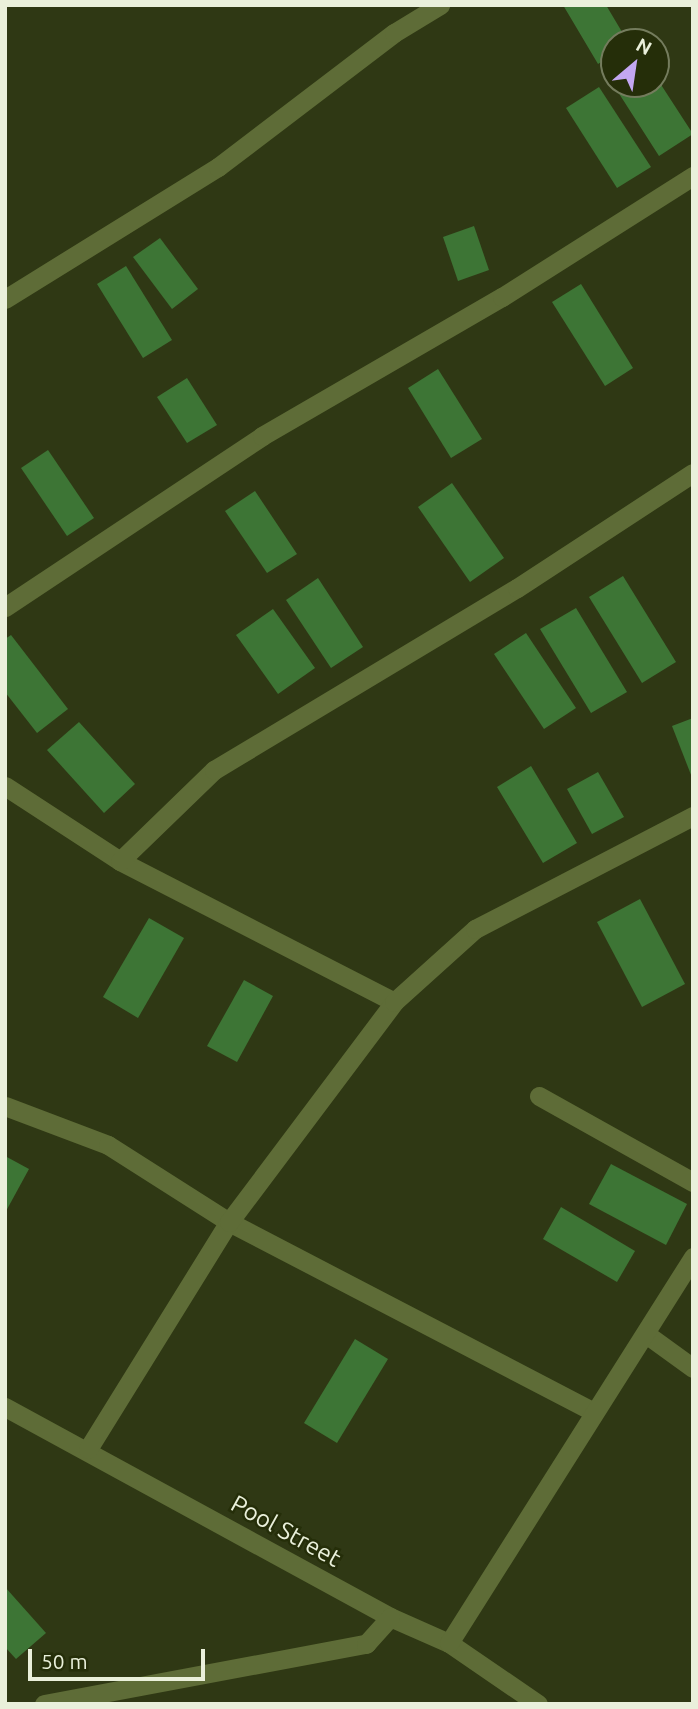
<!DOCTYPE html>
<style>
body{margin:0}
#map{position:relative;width:698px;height:1709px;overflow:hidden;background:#2f3814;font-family:Ubuntu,sans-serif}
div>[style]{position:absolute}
.building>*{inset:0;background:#3d7535}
.minor>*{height:19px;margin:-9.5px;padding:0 9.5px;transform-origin:9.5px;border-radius:9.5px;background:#5e6c37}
span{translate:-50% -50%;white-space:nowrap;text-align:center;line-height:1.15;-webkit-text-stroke:5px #252e09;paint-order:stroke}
.street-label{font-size:24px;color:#eaf0db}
.frame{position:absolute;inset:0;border:7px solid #eaf0db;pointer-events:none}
.north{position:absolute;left:600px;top:28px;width:70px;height:70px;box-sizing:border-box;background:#252e09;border:2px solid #747c5d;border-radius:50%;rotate:29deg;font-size:19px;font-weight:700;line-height:28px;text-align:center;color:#eaf0db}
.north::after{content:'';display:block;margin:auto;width:24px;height:32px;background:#c3a7f2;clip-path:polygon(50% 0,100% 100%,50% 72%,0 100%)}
.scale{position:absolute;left:28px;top:1649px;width:177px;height:32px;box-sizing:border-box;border:4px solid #eaf0db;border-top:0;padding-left:9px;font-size:21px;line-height:24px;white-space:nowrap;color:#eaf0db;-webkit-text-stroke:5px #252e09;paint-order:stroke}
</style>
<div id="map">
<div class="building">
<div style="clip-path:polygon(563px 5px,606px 5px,628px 42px,614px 42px,614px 54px,598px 64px)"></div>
<div style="clip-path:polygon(614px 75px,614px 84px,656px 84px,656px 77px,693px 134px,659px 156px,609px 78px)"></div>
<div style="clip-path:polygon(599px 87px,651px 167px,617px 188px,566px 108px)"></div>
<div style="clip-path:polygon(474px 226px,489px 270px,458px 281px,443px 237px)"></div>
<div style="clip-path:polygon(160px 238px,198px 289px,172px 309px,133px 257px)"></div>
<div style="clip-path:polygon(126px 266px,172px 340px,143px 358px,97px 284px)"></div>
<div style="clip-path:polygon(581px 284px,633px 368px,605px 386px,552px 302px)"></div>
<div style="clip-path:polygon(438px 369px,482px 439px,451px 458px,408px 388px)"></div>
<div style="clip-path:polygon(187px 378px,217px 425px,187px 443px,157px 397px)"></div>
<div style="clip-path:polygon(48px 450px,94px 518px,67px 536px,21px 468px)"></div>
<div style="clip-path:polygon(452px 483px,504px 558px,470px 582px,418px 507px)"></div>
<div style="clip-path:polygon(255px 491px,297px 554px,267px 573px,225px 511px)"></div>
<div style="clip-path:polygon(623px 576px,676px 662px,642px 683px,589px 597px)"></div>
<div style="clip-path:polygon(318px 578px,363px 647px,331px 668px,286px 600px)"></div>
<div style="clip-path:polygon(576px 608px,627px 692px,591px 713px,540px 629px)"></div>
<div style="clip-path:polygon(273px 609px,315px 668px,278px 694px,236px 635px)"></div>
<div style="clip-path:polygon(526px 633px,576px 708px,544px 729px,494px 654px)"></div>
<div style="clip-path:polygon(11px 635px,68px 709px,37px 733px,5px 692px,5px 639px)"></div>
<div style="clip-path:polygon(693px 718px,693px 780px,672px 726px)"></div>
<div style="clip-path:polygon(79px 722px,135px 784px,104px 813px,47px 750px)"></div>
<div style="clip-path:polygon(531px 766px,577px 843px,543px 863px,497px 787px)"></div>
<div style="clip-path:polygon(598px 772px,624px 817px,592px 834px,567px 789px)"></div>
<div style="clip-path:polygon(640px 899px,685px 984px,642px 1007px,597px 922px)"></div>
<div style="clip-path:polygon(149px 918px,184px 938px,138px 1018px,103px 997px)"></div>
<div style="clip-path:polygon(244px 980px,273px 996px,237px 1062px,207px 1046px)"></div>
<div style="clip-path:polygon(5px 1156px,29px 1169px,5px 1213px)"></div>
<div style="clip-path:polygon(611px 1164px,687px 1204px,666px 1245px,589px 1204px)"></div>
<div style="clip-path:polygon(561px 1207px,635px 1251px,617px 1282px,543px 1239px)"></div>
<div style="clip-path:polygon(355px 1339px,388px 1359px,337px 1443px,304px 1423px)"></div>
<div style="clip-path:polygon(5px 1587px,46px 1633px,16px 1659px,5px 1647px)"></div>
</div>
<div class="minor">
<div style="left:5px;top:299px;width:251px;rotate:-31.8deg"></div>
<div style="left:218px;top:167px;width:221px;rotate:-37.3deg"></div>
<div style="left:394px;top:33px;width:54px;rotate:-31.3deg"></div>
<div style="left:5px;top:607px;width:309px;rotate:-33.6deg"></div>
<div style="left:262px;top:436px;width:277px;rotate:-30.1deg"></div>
<div style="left:502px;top:297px;width:226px;rotate:-32.4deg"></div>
<div style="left:5px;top:786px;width:137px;rotate:33.1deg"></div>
<div style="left:120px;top:861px;width:308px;rotate:27.2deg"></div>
<div style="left:120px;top:861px;width:131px;rotate:-44.1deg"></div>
<div style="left:214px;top:770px;width:353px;rotate:-31deg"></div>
<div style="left:517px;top:588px;width:210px;rotate:-33.2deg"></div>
<div style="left:539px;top:1096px;width:176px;rotate:29.2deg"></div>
<div style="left:5px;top:1106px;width:110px;rotate:20.7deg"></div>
<div style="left:108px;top:1145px;width:143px;rotate:32.5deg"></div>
<div style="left:229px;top:1222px;width:409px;rotate:27.5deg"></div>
<div style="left:646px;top:1334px;width:58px;rotate:35.9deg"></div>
<div style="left:5px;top:1407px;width:439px;rotate:28.6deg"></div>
<div style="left:390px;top:1617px;width:64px;rotate:23.8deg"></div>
<div style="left:449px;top:1643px;width:108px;rotate:34.4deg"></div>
<div style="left:88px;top:1449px;width:267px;rotate:-58.2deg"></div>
<div style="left:229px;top:1222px;width:275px;rotate:-53.1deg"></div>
<div style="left:394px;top:1002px;width:109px;rotate:-42deg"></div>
<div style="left:475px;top:929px;width:246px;rotate:-27.4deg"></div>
<div style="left:449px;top:1643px;width:457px;rotate:-57.7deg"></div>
<div style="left:44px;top:1704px;width:328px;rotate:-10.6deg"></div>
<div style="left:366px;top:1644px;width:36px;rotate:-48deg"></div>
</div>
<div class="street-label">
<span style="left:286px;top:1531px;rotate:29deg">Pool Street</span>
</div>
<div class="frame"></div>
<div class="north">N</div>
<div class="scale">50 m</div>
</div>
